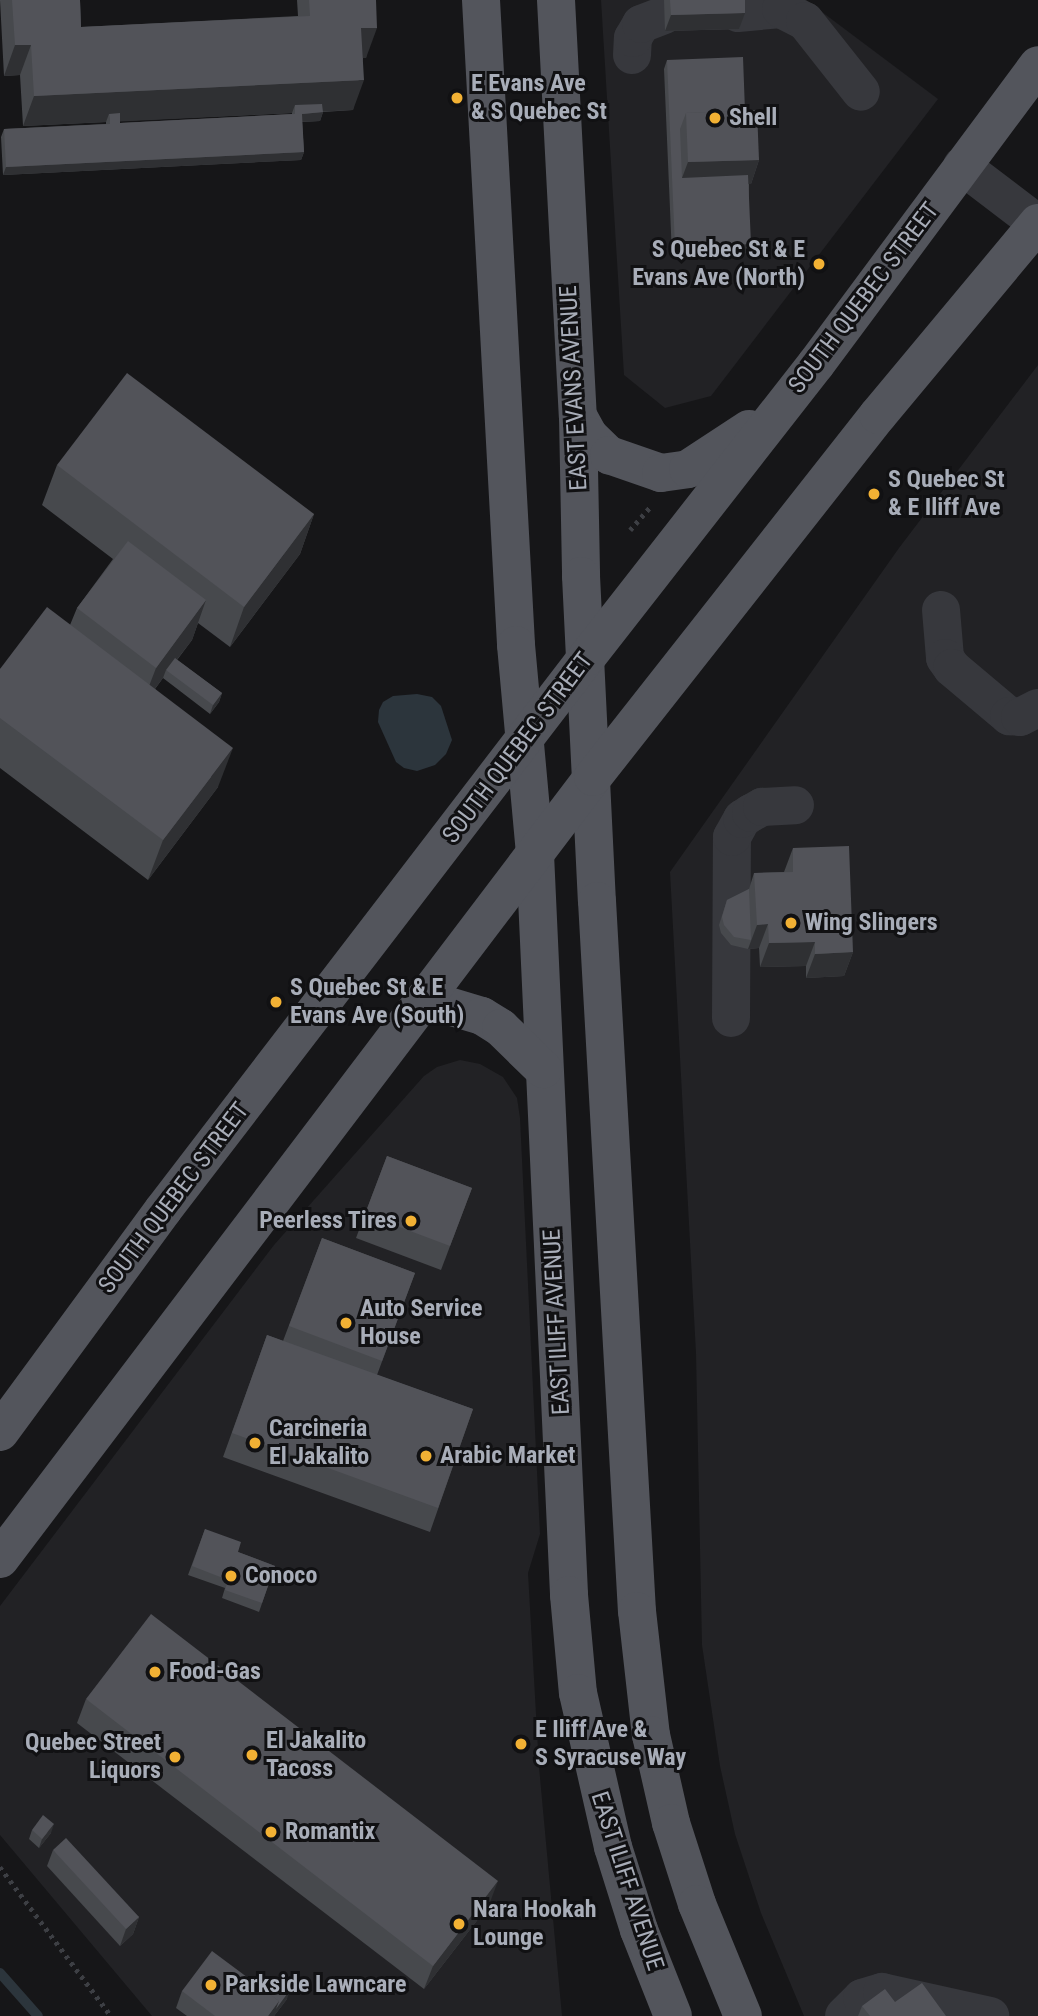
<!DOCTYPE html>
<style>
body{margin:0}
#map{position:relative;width:1038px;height:2016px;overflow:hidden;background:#161618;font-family:"Roboto Condensed",sans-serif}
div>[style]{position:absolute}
.built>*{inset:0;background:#222225}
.water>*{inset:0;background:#2c353c}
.stream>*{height:10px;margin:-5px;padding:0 5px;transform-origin:5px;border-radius:5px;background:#2c353c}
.path>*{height:4.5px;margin-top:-2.25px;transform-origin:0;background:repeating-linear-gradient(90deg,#3d3f44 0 3.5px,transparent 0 8.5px)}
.minor>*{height:38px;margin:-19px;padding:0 19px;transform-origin:19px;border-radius:19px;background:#37383d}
.major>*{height:38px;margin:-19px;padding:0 19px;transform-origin:19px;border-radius:19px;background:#53555c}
.wall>*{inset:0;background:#47494d}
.shaded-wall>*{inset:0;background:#2f3033}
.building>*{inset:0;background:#525359}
.dots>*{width:19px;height:19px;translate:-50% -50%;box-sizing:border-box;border:4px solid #111113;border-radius:50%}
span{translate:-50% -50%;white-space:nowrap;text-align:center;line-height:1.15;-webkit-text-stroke:6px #111113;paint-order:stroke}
.poi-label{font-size:24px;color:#a8adb8;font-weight:700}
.left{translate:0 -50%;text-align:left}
.right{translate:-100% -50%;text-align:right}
.street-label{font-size:24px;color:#a8adb8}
</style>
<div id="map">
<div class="built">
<div style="clip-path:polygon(601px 0,806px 0,938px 99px,711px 396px,665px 408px,624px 375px)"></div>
<div style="clip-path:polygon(1038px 365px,1038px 2016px,804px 2016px,761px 1913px,735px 1834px,720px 1766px,702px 1645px,696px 1353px,670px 872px,899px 548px)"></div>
<div style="clip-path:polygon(460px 1060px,480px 1064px,503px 1077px,517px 1098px,520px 1118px,540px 1534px,528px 1573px,539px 1767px,562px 2016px,152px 2016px,0 1835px,0 1606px,274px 1245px,424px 1076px,437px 1067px)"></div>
</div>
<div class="water">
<div style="clip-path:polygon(417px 694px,432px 697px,441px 706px,452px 740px,446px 754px,435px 765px,417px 771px,404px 768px,396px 762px,378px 722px,379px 710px,383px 702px,393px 696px)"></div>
</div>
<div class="stream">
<div style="left:0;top:1973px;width:57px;rotate:48.5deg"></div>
</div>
<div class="path">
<div style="left:630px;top:530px;width:30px;rotate:-49deg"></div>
<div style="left:0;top:1867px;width:186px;rotate:53.3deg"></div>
</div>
<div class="minor">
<div style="left:738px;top:13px;width:43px;rotate:-5.3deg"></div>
<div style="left:781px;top:9px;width:27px;rotate:27deg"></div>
<div style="left:805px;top:21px;width:90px;rotate:51.7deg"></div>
<div style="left:632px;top:55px;width:17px;rotate:-87deg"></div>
<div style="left:633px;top:38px;width:16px;rotate:-60deg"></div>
<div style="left:641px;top:24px;width:25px;rotate:-21deg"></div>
<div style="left:962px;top:166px;width:96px;rotate:37.3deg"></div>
<div style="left:941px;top:610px;width:48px;rotate:85.2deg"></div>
<div style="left:945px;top:658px;width:12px;rotate:55deg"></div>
<div style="left:952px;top:668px;width:75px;rotate:40.1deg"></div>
<div style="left:1009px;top:716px;width:11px;rotate:5deg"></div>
<div style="left:1020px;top:717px;width:20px;rotate:-27deg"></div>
<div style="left:731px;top:1018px;width:181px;rotate:-89.7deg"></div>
<div style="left:732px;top:837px;width:21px;rotate:-61deg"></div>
<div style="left:742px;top:819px;width:11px;rotate:-34deg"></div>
<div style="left:751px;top:813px;width:13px;rotate:-29deg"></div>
<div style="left:762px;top:807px;width:33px;rotate:-3deg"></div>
<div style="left:844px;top:2016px;width:25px;rotate:-45deg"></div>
<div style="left:862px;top:1998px;width:21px;rotate:-17deg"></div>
<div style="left:882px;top:1992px;width:111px;rotate:12.5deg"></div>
</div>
<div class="major">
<div style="left:481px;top:0;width:646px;rotate:86.89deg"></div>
<div style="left:516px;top:645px;width:210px;rotate:84.8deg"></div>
<div style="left:535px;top:854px;width:742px;rotate:87.37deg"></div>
<div style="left:569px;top:1595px;width:98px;rotate:84.8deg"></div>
<div style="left:578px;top:1693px;width:158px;rotate:77.2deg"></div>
<div style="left:613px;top:1847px;width:87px;rotate:72.6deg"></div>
<div style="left:639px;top:1930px;width:92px;rotate:68.4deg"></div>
<div style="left:556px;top:0;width:417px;rotate:87deg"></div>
<div style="left:578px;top:416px;width:160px;rotate:88.9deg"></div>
<div style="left:581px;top:576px;width:325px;rotate:87.2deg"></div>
<div style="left:597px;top:901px;width:711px;rotate:86.78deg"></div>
<div style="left:637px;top:1611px;width:125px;rotate:83.6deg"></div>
<div style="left:651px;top:1735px;width:90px;rotate:77.2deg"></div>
<div style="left:671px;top:1823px;width:85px;rotate:72.2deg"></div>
<div style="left:697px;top:1904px;width:121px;rotate:67.7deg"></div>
<div style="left:578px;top:416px;width:23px;rotate:61deg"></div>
<div style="left:589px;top:436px;width:28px;rotate:44deg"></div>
<div style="left:609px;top:455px;width:55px;rotate:19.1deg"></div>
<div style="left:661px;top:473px;width:27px;rotate:-8deg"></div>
<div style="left:688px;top:469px;width:73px;rotate:-33.3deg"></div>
<div style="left:425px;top:999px;width:59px;rotate:16.6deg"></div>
<div style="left:482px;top:1016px;width:22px;rotate:32deg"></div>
<div style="left:501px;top:1028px;width:59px;rotate:44.3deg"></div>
<div style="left:0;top:1432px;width:275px;rotate:-53.7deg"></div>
<div style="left:163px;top:1210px;width:697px;rotate:-52.52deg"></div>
<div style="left:587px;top:657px;width:372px;rotate:-52deg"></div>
<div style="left:816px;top:364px;width:372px;rotate:-53.4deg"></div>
<div style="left:0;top:1559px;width:981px;rotate:-52.83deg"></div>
<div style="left:593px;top:777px;width:461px;rotate:-51.8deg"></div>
<div style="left:878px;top:415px;width:250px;rotate:-50.2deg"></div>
</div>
<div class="wall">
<div style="clip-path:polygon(evenodd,0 0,80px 0,81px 27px,298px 16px,297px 0,376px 0,366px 58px,363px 58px,353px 110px,323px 112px,320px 121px,302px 122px,304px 152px,301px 160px,3px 175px,1px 137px,4px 129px,106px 124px,106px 122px,23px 126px,20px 75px,4px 76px,0 0,292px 113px,292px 114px,120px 123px,120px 121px,292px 113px)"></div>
<div style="clip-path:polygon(664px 0,745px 0,739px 29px,665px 31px)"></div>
<div style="clip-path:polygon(667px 60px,745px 111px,759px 160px,751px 184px,749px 184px,748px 253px,672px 256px,664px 69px)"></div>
<div style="clip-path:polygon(57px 465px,314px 514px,300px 554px,230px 647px,198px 623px,192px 640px,177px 660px,222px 693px,219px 702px,210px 714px,163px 678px,155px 689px,218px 787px,148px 880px,0 768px,0 669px,70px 625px,77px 608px,113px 559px,42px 505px)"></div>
<div style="clip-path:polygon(793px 848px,853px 952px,844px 976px,806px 978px,806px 966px,760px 967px,759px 948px,748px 949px,731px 945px,721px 933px,719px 925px,727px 900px,749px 889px,754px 873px,784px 872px)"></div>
<div style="clip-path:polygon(387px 1156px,472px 1188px,441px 1270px,356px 1238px)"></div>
<div style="clip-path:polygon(322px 1238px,415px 1273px,377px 1375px,473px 1409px,430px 1532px,223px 1457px,267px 1335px,283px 1341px)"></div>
<div style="clip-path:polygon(205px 1529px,238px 1552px,275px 1566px,259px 1612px,222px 1598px,225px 1588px,188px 1575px)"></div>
<div style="clip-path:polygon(86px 1699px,489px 1905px,424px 1989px,77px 1723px)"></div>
<div style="clip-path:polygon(32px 1830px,51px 1833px,39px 1848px,29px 1839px)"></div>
<div style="clip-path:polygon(53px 1850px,139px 1917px,133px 1934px,120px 1946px,47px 1866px)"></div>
<div style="clip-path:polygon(261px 1988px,287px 1999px,274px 2016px,187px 2016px,176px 2008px,182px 1991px)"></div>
<div style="clip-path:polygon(895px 2002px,946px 2016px,858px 2016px,862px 2006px)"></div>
</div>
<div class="shaded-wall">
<div style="clip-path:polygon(745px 13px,739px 29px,665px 31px,671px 15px)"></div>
<div style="clip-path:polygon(361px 28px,377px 28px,366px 58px,350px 58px)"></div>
<div style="clip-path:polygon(15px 45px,31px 45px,20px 75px,4px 76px)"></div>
<div style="clip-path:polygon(364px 80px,353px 110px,295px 113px,295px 105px,292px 113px,110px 122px,109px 114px,106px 122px,23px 126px,34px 96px)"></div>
<div style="clip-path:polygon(323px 112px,320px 121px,299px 122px,302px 114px)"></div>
<div style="clip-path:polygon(304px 152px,301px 160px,3px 175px,6px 167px)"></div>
<div style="clip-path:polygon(759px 160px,751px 184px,679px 186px,688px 162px)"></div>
<div style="clip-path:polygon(751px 244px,748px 253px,672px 256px,675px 247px)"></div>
<div style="clip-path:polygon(314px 514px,300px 554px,230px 647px,244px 607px)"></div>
<div style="clip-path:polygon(206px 600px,192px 640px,168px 671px,166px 670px,163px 678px,141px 707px,156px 668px)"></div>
<div style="clip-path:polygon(222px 693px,219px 702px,210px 714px,213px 705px)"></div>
<div style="clip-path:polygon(233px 748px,218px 787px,148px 880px,163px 840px)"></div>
<div style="clip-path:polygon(768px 924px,759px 948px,748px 949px,757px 925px)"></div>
<div style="clip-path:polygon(815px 942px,806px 966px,760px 967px,769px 943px)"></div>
<div style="clip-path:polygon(853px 952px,844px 976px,806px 978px,815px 954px)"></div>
<div style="clip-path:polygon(54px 1824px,51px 1833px,39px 1848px,42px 1839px)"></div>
<div style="clip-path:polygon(498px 1881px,489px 1905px,424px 1989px,433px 1966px)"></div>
<div style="clip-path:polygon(139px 1917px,133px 1934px,120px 1946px,126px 1929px)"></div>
<div style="clip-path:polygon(290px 1990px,287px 1999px,274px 2016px,268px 2016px,279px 2001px)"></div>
</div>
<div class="building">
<div style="clip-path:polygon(12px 0,80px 0,81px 27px,310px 16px,309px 0,376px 0,377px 28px,361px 28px,364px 80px,34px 96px,31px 45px,15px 45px)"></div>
<div style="clip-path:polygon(670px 0,745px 0,745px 13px,671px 15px)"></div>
<div style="clip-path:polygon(743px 57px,745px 111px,686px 113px,680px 129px,682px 178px,748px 175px,751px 244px,675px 247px,667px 60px)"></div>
<div style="clip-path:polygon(322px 104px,323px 112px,302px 114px,304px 152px,6px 167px,4px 129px,110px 124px,109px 114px,120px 113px,120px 123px,295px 114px,295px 105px)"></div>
<div style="clip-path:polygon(757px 110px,759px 160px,688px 162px,686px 113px)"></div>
<div style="clip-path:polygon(127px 373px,314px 514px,244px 607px,57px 465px)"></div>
<div style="clip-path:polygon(128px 541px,206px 600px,156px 668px,77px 608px)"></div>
<div style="clip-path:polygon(47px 607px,233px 748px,163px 840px,0 718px,0 669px)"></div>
<div style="clip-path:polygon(175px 658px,222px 693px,213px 705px,166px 670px)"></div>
<div style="clip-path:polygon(849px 846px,853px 952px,815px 954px,815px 942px,769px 943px,768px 924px,757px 925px,754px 873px,793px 872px,793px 848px)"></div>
<div style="clip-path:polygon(749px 889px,751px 940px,734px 937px,724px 925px,722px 917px,727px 900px)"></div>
<div style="clip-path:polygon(387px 1156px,472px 1188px,450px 1246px,365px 1214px)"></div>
<div style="clip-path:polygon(322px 1238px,415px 1273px,382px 1361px,289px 1326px)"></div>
<div style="clip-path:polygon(267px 1335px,473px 1409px,438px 1508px,232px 1433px)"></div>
<div style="clip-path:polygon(205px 1529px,241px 1542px,238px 1552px,275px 1566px,262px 1603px,225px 1590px,228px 1580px,192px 1566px)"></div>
<div style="clip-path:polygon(151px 1614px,498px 1881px,433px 1966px,86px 1699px)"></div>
<div style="clip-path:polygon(43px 1815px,54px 1824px,42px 1839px,32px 1830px)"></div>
<div style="clip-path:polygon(66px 1838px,139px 1917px,126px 1929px,53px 1850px)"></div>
<div style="clip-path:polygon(212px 1951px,279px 2001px,268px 2016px,215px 2016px,182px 1991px)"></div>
<div style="clip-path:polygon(270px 1976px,290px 1990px,276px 2009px,279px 2001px,261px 1988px)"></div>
<div style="clip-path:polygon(922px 1983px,946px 2016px,870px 2016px,862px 2006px,885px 1989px,895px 2002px)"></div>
</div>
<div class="dots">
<div style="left:457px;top:98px;background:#f2b134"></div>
<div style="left:715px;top:118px;background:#f2b134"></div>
<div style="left:819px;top:264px;background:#f2b134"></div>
<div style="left:874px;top:494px;background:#f2b134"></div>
<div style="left:791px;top:923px;background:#f2b134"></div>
<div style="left:276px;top:1002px;background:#f2b134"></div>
<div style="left:411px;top:1221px;background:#f2b134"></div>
<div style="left:346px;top:1323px;background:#f2b134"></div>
<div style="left:255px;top:1443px;background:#f2b134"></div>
<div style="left:426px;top:1456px;background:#f2b134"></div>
<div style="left:231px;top:1576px;background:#f2b134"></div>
<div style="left:155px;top:1672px;background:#f2b134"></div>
<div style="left:521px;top:1744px;background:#f2b134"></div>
<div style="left:252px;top:1755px;background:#f2b134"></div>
<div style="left:175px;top:1757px;background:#f2b134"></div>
<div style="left:271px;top:1832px;background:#f2b134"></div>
<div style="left:459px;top:1924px;background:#f2b134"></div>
<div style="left:211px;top:1985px;background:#f2b134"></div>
</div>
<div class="poi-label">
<span class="left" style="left:471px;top:98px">E Evans Ave<br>&amp; S Quebec St</span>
<span class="left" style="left:729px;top:118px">Shell</span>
<span class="right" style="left:805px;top:264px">S Quebec St &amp; E<br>Evans Ave (North)</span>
<span class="left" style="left:888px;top:494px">S Quebec St<br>&amp; E Iliff Ave</span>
<span class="left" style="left:805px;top:923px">Wing Slingers</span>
<span class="left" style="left:290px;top:1002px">S Quebec St &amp; E<br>Evans Ave (South)</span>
<span class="right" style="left:397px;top:1221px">Peerless Tires</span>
<span class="left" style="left:360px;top:1323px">Auto Service<br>House</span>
<span class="left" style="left:269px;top:1443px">Carcineria<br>El Jakalito</span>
<span class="left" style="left:440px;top:1456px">Arabic Market</span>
<span class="left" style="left:245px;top:1576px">Conoco</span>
<span class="left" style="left:169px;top:1672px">Food-Gas</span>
<span class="left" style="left:535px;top:1744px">E Iliff Ave &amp;<br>S Syracuse Way</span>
<span class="left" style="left:266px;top:1755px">El Jakalito<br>Tacoss</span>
<span class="right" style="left:161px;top:1757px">Quebec Street<br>Liquors</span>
<span class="left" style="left:285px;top:1832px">Romantix</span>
<span class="left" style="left:473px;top:1924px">Nara Hookah<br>Lounge</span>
<span class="left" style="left:225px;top:1985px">Parkside Lawncare</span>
</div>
<div class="street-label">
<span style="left:864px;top:298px;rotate:-53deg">SOUTH QUEBEC STREET</span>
<span style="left:574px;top:388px;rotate:-93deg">EAST EVANS AVENUE</span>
<span style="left:518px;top:748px;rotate:-53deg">SOUTH QUEBEC STREET</span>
<span style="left:174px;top:1198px;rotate:-53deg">SOUTH QUEBEC STREET</span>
<span style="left:557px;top:1322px;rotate:-93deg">EAST ILIFF AVENUE</span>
<span style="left:627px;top:1881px;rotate:72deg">EAST ILIFF AVENUE</span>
</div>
</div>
